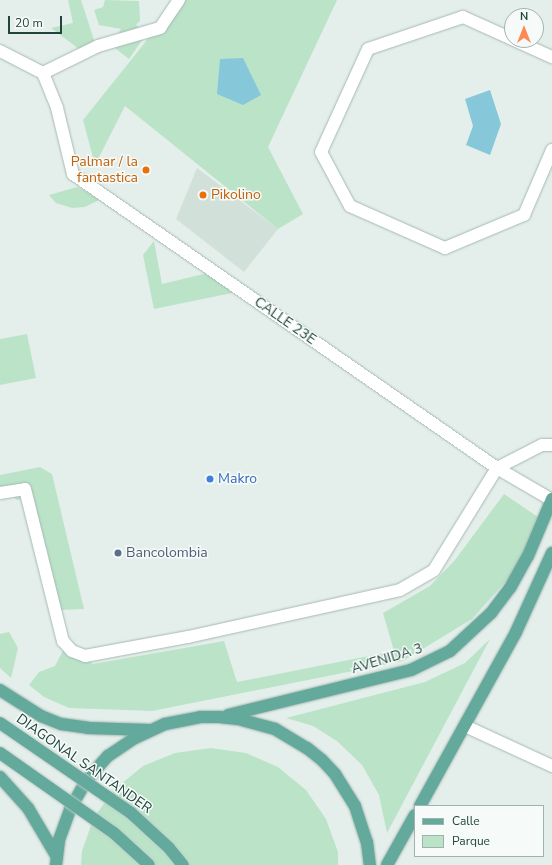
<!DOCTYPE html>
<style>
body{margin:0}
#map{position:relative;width:552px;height:865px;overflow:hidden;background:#e4efeb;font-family:"Nunito Sans",sans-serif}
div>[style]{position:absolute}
.built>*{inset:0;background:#d2e0da}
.green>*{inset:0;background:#bbe3c8}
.water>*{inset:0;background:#86c8da}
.roads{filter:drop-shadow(0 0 1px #a6b8b3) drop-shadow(0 0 1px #a6b8b3)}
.minor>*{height:12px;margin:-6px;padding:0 6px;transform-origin:6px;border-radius:6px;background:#fff}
.major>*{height:12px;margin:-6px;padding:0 6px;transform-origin:6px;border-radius:6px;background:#63aa9d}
.bridges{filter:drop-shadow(0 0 1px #c1cbc9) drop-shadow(0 0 1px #c1cbc9)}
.major-bridge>*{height:12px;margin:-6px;padding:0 6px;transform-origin:6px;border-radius:6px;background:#63aa9d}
.dots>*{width:11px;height:11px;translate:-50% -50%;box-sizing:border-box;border:2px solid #f6fbf9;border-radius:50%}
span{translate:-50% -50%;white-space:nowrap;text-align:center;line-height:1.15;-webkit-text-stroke:3px #f6fbf9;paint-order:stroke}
.food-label{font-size:14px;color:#c56008}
.right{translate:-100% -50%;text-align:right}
.left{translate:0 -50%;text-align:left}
.street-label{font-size:14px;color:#21443d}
.shop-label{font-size:14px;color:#366cbe}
.service-label{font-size:14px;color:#4e5e75}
.legend{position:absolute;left:414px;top:805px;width:130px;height:52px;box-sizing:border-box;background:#f6fbf9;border:1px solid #a1b2ae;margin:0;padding:5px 7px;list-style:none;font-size:12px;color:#21443d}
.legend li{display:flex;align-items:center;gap:8px;height:20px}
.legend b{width:20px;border:1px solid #a1b2ae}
.north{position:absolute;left:504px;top:8px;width:40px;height:40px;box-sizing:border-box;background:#f6fbf9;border:1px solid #a1b2ae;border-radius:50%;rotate:0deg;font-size:11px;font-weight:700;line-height:16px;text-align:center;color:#21443d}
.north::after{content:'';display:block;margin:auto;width:14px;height:18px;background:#ff8953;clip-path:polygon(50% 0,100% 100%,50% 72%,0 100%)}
.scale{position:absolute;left:8px;top:16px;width:54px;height:18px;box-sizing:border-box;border:2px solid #21443d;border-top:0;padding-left:5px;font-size:12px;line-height:14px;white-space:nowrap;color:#21443d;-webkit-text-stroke:3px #f6fbf9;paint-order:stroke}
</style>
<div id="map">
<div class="built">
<div style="clip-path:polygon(197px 168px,278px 229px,244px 272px,176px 219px)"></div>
</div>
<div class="green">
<div style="clip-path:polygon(68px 0,81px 0,96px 46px,87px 55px,51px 28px,73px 23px)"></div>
<div style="clip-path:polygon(105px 0,139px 1px,140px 21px,136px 25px,147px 33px,129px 59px,111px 45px,121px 29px,99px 25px,94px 10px,103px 7px)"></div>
<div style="clip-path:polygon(179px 0,337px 0,268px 147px,303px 214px,278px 229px,125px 106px,95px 165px,83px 120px)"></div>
<div style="clip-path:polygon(77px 187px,101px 199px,85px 207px,72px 208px,56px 203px,49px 195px)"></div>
<div style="clip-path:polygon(154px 241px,162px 284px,212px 272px,240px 287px,232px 293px,154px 309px,143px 255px)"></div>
<div style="clip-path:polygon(27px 334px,36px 378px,0 385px,0 339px)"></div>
<div style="clip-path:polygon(40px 467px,52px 474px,84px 609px,59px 610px,32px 498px,17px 500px,0 487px,0 475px)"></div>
<div style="clip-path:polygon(504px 494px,541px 519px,517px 569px,472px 619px,403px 661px,152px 711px,69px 708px,44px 697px,29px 685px,39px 672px,55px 666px,67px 643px,93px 664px,224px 641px,237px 682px,394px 651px,383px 613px,430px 586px,455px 560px)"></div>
<div style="clip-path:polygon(9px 632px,18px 648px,11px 678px,0 668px,0 634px)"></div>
<div style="clip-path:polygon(490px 639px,387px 833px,379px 795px,362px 765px,337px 741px,313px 726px,286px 718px,425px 682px,465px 663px)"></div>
<div style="clip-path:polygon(211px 748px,246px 753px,278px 767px,306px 790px,326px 819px,338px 852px,338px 865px,81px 865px,82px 851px,94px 817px,115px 789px,143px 766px,175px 753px)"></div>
</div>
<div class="water">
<div style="clip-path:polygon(243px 58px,261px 95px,243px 105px,217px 94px,220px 59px)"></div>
<div style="clip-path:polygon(490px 90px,501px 124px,490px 155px,466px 145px,473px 126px,465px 99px)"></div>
</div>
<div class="roads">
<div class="minor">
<div style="left:512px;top:39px;width:54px;rotate:-155.8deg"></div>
<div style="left:463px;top:17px;width:100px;rotate:161.4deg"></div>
<div style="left:368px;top:49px;width:113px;rotate:114.5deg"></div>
<div style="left:321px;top:152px;width:61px;rotate:61.8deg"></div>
<div style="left:350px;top:206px;width:104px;rotate:23.9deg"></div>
<div style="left:445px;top:248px;width:86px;rotate:-22.7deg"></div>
<div style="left:524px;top:215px;width:71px;rotate:-66.7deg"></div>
<div style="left:514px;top:40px;width:42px;rotate:24.1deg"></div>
<div style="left:0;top:51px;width:48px;rotate:27.1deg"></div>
<div style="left:43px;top:73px;width:38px;rotate:68deg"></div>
<div style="left:57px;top:108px;width:68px;rotate:76.4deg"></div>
<div style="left:73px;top:174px;width:516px;rotate:34.74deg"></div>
<div style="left:497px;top:468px;width:64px;rotate:30.2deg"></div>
<div style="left:43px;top:73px;width:61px;rotate:-26.1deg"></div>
<div style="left:98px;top:46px;width:65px;rotate:-16.2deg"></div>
<div style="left:160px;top:28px;width:34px;rotate:-56deg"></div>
<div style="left:497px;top:468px;width:51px;rotate:-27.1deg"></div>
<div style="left:542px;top:445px;width:10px"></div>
<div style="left:0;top:493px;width:25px;rotate:-9deg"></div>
<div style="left:25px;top:489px;width:157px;rotate:76deg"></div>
<div style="left:63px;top:641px;width:13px;rotate:48deg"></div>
<div style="left:72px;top:651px;width:14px;rotate:21deg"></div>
<div style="left:85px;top:656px;width:105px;rotate:-10.5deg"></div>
<div style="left:188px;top:637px;width:217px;rotate:-12.5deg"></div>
<div style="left:400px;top:590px;width:39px;rotate:-30deg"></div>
<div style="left:434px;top:570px;width:120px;rotate:-58.3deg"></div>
<div style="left:465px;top:726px;width:96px;rotate:24.7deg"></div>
</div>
<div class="major">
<div style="left:0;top:690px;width:49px;rotate:32.4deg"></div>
<div style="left:41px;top:716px;width:22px;rotate:22deg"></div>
<div style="left:61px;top:724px;width:27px;rotate:8deg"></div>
<div style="left:88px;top:728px;width:61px;rotate:1.9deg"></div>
<div style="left:228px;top:715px;width:188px;rotate:-13.8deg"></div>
<div style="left:411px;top:670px;width:43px;rotate:-26deg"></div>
<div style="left:450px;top:651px;width:56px;rotate:-42.8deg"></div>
<div style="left:491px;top:613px;width:31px;rotate:-53deg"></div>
<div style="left:510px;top:588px;width:37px;rotate:-61deg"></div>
<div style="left:528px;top:556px;width:62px;rotate:-67.2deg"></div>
<div style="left:0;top:777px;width:42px;rotate:47.9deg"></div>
<div style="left:28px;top:808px;width:57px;rotate:59.4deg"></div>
<div style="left:420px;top:806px;width:199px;rotate:-61.1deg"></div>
<div style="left:516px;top:632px;width:87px;rotate:-65.5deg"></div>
<div style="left:56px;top:865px;width:25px;rotate:-83deg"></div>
<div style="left:59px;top:840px;width:33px;rotate:-70deg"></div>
<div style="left:70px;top:809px;width:32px;rotate:-60deg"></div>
<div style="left:86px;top:781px;width:33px;rotate:-49deg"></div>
<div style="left:108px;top:756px;width:32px;rotate:-34deg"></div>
<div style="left:135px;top:738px;width:33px;rotate:-25deg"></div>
<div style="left:165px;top:724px;width:36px;rotate:-11deg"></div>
<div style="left:200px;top:717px;width:19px"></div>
<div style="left:219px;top:717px;width:19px;rotate:6deg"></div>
<div style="left:238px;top:719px;width:38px;rotate:15deg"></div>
<div style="left:275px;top:729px;width:37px;rotate:31deg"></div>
<div style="left:307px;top:748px;width:19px;rotate:39deg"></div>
<div style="left:322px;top:760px;width:19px;rotate:47deg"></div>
<div style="left:335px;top:774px;width:38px;rotate:58deg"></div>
<div style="left:355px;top:806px;width:38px;rotate:72deg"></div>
<div style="left:367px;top:842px;width:23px;rotate:83deg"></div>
<div style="left:387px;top:865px;width:57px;rotate:-60.8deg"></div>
</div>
</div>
<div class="bridges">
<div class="major-bridge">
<div style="left:0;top:723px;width:159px;rotate:34.5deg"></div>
<div style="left:131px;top:813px;width:52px;rotate:42.6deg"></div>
<div style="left:169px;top:848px;width:22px;rotate:51deg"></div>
<div style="left:0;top:753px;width:139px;rotate:35.1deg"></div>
<div style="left:114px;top:833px;width:47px;rotate:42.4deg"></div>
</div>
</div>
<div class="dots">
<div style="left:146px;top:170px;background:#e8710a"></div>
<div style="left:203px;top:195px;background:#e8710a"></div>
<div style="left:210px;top:479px;background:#3f7fe0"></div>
<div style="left:118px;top:553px;background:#5c6f8a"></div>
</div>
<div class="food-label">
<span class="right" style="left:138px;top:170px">Palmar / la<br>fantastica</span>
<span class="left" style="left:211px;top:195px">Pikolino</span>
</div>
<div class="street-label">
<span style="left:285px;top:321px;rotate:35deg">CALLE 23E</span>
<span style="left:387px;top:659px;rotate:-17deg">AVENIDA 3</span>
<span style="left:84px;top:764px;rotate:35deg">DIAGONAL SANTANDER</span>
</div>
<div class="shop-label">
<span class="left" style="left:218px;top:479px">Makro</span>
</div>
<div class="service-label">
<span class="left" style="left:126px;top:553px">Bancolombia</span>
</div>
<ul class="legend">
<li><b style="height:5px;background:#63aa9d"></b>Calle</li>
<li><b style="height:11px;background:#bbe3c8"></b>Parque</li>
</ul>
<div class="north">N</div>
<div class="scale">20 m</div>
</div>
